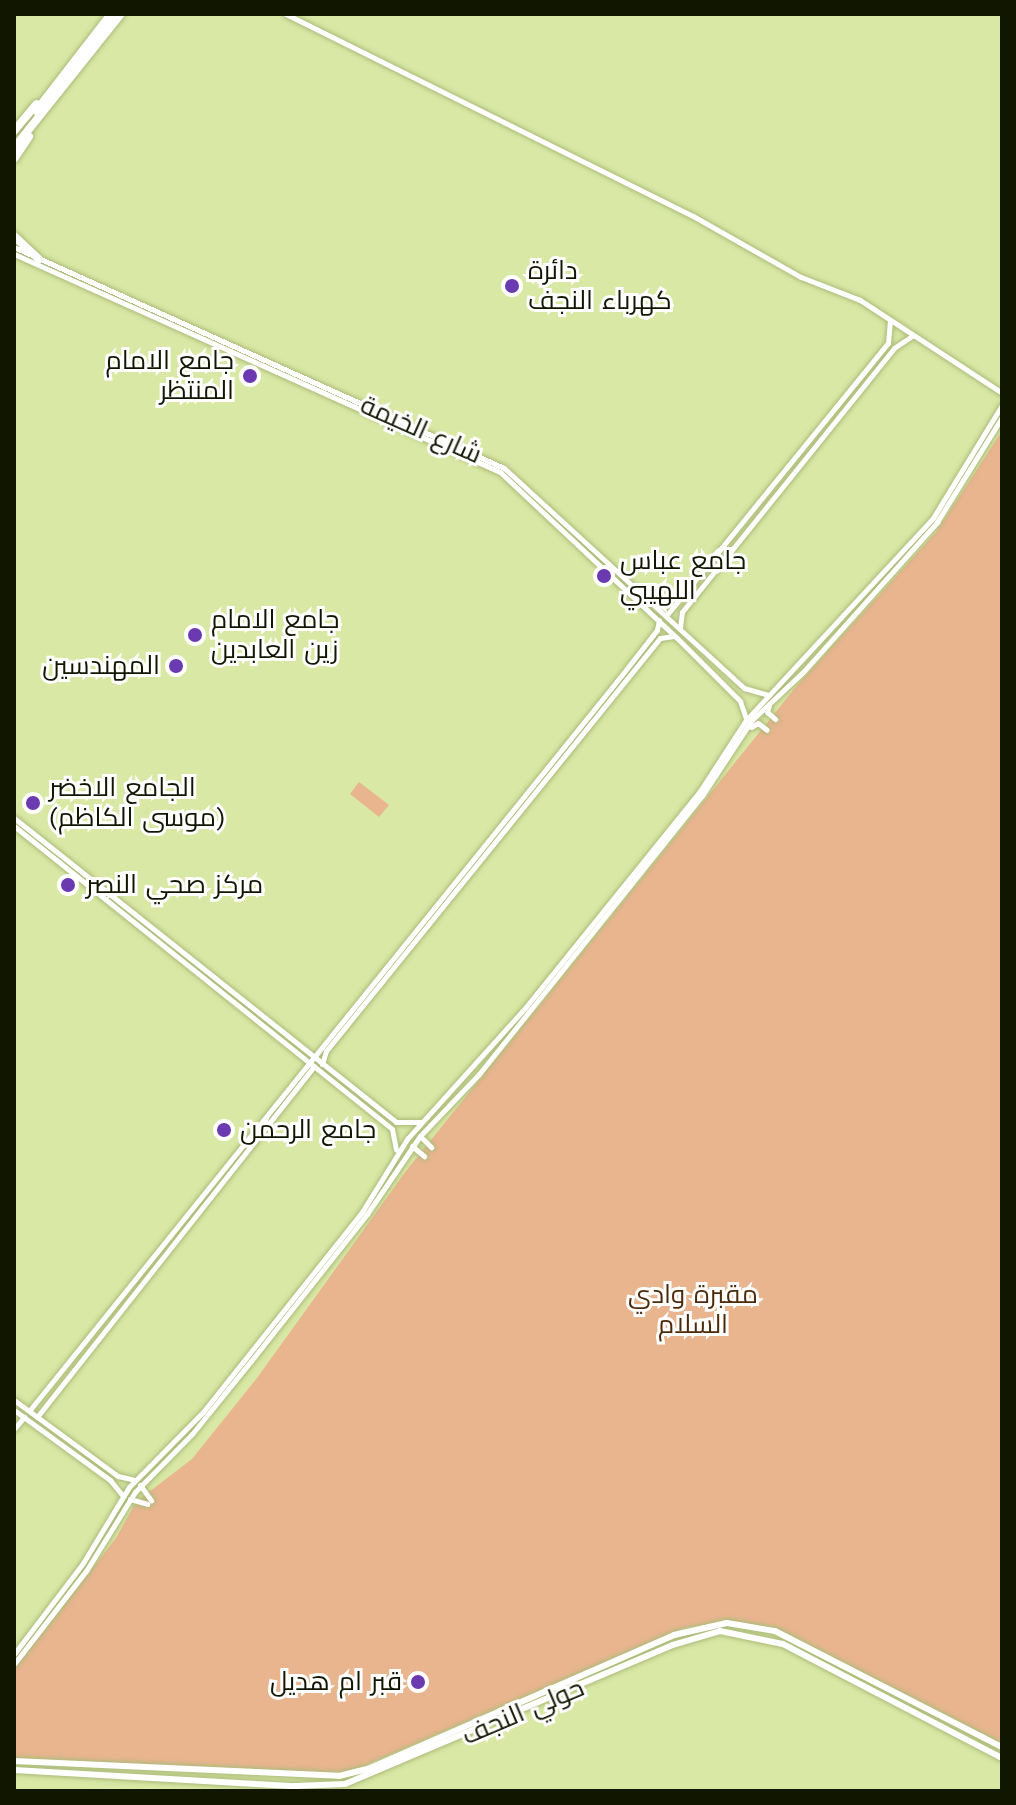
<!DOCTYPE html>
<meta charset="utf-8">
<style>
body{margin:0}
#map{position:relative;width:1016px;height:1805px;overflow:hidden;background:#d9e8a5;font-family:"Work Sans",Cairo,sans-serif}
div>[style]{position:absolute}
.green>*{inset:0;background:#e8b58f}
.roads{filter:drop-shadow(0 0 2px #acbb7a) drop-shadow(0 0 2px #acbb7a)}
.secondary>*{height:5px;margin:-2.5px;padding:0 2.5px;transform-origin:2.5px;border-radius:2.5px;background:#fff}
.primary>*{height:6px;margin:-3px;padding:0 3px;transform-origin:3px;border-radius:3px;background:#fff}
.highway>*{height:8px;margin:-4px;padding:0 4px;transform-origin:4px;border-radius:4px;background:#fff}
.dots>*{width:22px;height:22px;translate:-50% -50%;box-sizing:border-box;border:4px solid #fff;border-radius:50%}
span{translate:-50% -50%;white-space:nowrap;text-align:center;line-height:1.15;-webkit-text-stroke:6px #fff;paint-order:stroke}
.poi-label{font-size:26px;color:#111600}
.left{translate:0 -50%;text-align:left}
.right{translate:-100% -50%;text-align:right}
.street-label{font-size:26px;color:#111600}
.park-label{font-size:26px;color:#4d2a08}
.frame{position:absolute;inset:0;border:16px solid #111600;pointer-events:none}
</style>
<div id="map">
<div class="green">
<div style="clip-path:polygon(1002px 431px,1002px 1744px,781px 1631px,726px 1621px,684px 1628px,350px 1772px,310px 1776px,14px 1758px,14px 1669px,116px 1538px,136px 1502px,192px 1459px,257px 1378px,406px 1171px,799px 683px,936px 532px)"></div>
<div style="clip-path:polygon(359px 782px,389px 805px,379px 817px,350px 794px)"></div>
</div>
<div class="roads">
<div class="secondary">
<div style="left:286px;top:14px;width:454px;rotate:26.4deg"></div>
<div style="left:693px;top:216px;width:124px;rotate:29.5deg"></div>
<div style="left:801px;top:277px;width:63px;rotate:21.3deg"></div>
<div style="left:860px;top:300px;width:170px;rotate:33.2deg"></div>
<div style="left:14px;top:247px;width:538px;rotate:24.28deg"></div>
<div style="left:504px;top:468px;width:326px;rotate:42.5deg"></div>
<div style="left:744px;top:688px;width:26px;rotate:16deg"></div>
<div style="left:14px;top:254px;width:533px;rotate:24.16deg"></div>
<div style="left:500px;top:472px;width:241px;rotate:43.2deg"></div>
<div style="left:676px;top:637px;width:91px;rotate:45deg"></div>
<div style="left:740px;top:701px;width:18px;rotate:71deg"></div>
<div style="left:666px;top:616px;width:352px;rotate:-50.9deg"></div>
<div style="left:888px;top:343px;width:21px;rotate:-85deg"></div>
<div style="left:680px;top:628px;width:16px;rotate:-83deg"></div>
<div style="left:682px;top:612px;width:339px;rotate:-51.2deg"></div>
<div style="left:894px;top:348px;width:22px;rotate:-34deg"></div>
<div style="left:769px;top:705px;width:7px;rotate:106deg"></div>
<div style="left:767px;top:712px;width:11px;rotate:41deg"></div>
<div style="left:751px;top:727px;width:8px;rotate:-30deg"></div>
<div style="left:758px;top:723px;width:11px;rotate:38deg"></div>
<div style="left:14px;top:818px;width:488px;rotate:38.5deg"></div>
<div style="left:396px;top:1122px;width:25px"></div>
<div style="left:14px;top:826px;width:484px;rotate:38.7deg"></div>
<div style="left:392px;top:1129px;width:21px;rotate:79deg"></div>
<div style="left:322px;top:1064px;width:14px;rotate:-73deg"></div>
<div style="left:326px;top:1051px;width:531px;rotate:-51.04deg"></div>
<div style="left:660px;top:638px;width:14px;rotate:-8deg"></div>
<div style="left:420px;top:1136px;width:16px;rotate:45deg"></div>
<div style="left:412px;top:1146px;width:16px;rotate:40deg"></div>
<div style="left:14px;top:1400px;width:129px;rotate:36.2deg"></div>
<div style="left:118px;top:1476px;width:17px;rotate:13deg"></div>
<div style="left:14px;top:1410px;width:119px;rotate:36.1deg"></div>
<div style="left:110px;top:1480px;width:19px;rotate:51deg"></div>
<div style="left:29px;top:1411px;width:937px;rotate:-51.15deg"></div>
<div style="left:617px;top:681px;width:65px;rotate:-51.9deg"></div>
<div style="left:657px;top:630px;width:10px;rotate:-79deg"></div>
<div style="left:37px;top:1417px;width:447px;rotate:-51.7deg"></div>
<div style="left:14px;top:1429px;width:16px;rotate:-50deg"></div>
<div style="left:140px;top:1485px;width:19px;rotate:54deg"></div>
<div style="left:130px;top:1499px;width:18px;rotate:16deg"></div>
<div style="left:14px;top:1654px;width:114px;rotate:-52.8deg"></div>
<div style="left:83px;top:1563px;width:89px;rotate:-58.8deg"></div>
<div style="left:129px;top:1487px;width:105px;rotate:-45.4deg"></div>
<div style="left:203px;top:1412px;width:256px;rotate:-51.5deg"></div>
<div style="left:362px;top:1212px;width:86px;rotate:-58.3deg"></div>
<div style="left:407px;top:1139px;width:176px;rotate:-48deg"></div>
<div style="left:525px;top:1008px;width:279px;rotate:-51.1deg"></div>
<div style="left:700px;top:791px;width:85px;rotate:-57.1deg"></div>
<div style="left:746px;top:720px;width:275px;rotate:-47.2deg"></div>
<div style="left:933px;top:518px;width:132px;rotate:-58.6deg"></div>
<div style="left:14px;top:1664px;width:118px;rotate:-52.3deg"></div>
<div style="left:86px;top:1571px;width:93px;rotate:-58.2deg"></div>
<div style="left:135px;top:1492px;width:81px;rotate:-45.5deg"></div>
<div style="left:192px;top:1434px;width:94px;rotate:-51.1deg"></div>
<div style="left:251px;top:1361px;width:187px;rotate:-51.7deg"></div>
<div style="left:367px;top:1214px;width:94px;rotate:-55.8deg"></div>
<div style="left:420px;top:1136px;width:86px;rotate:-46.4deg"></div>
<div style="left:479px;top:1074px;width:356px;rotate:-51.3deg"></div>
<div style="left:702px;top:796px;width:91px;rotate:-56.7deg"></div>
<div style="left:752px;top:720px;width:71px;rotate:-43.3deg"></div>
<div style="left:804px;top:671px;width:200px;rotate:-48.2deg"></div>
<div style="left:937px;top:522px;width:123px;rotate:-58.2deg"></div>
</div>
<div class="primary">
<div style="left:14px;top:1761px;width:325px;rotate:2.6deg"></div>
<div style="left:339px;top:1776px;width:32px;rotate:-14deg"></div>
<div style="left:370px;top:1768px;width:332px;rotate:-23.6deg"></div>
<div style="left:674px;top:1635px;width:54px;rotate:-12.8deg"></div>
<div style="left:727px;top:1623px;width:49px;rotate:9.5deg"></div>
<div style="left:775px;top:1631px;width:255px;rotate:27.1deg"></div>
<div style="left:14px;top:1770px;width:281px;rotate:3.3deg"></div>
<div style="left:295px;top:1786px;width:50px;rotate:-2.3deg"></div>
<div style="left:345px;top:1784px;width:356px;rotate:-23deg"></div>
<div style="left:673px;top:1645px;width:49px;rotate:-16.6deg"></div>
<div style="left:720px;top:1631px;width:64px;rotate:11.7deg"></div>
<div style="left:783px;top:1644px;width:247px;rotate:27.5deg"></div>
</div>
<div class="highway">
<div style="left:36px;top:111px;width:123px;rotate:-52.3deg"></div>
<div style="left:14px;top:131px;width:35px;rotate:-50deg"></div>
<div style="left:14px;top:148px;width:171px;rotate:-51.4deg"></div>
<div style="left:14px;top:159px;width:27px;rotate:-56deg"></div>
<div style="left:14px;top:236px;width:34px;rotate:43deg"></div>
</div>
</div>
<div class="dots">
<div style="left:512px;top:286px;background:#6b39b0"></div>
<div style="left:250px;top:376px;background:#6b39b0"></div>
<div style="left:604px;top:576px;background:#6b39b0"></div>
<div style="left:195px;top:635px;background:#6b39b0"></div>
<div style="left:176px;top:666px;background:#6b39b0"></div>
<div style="left:33px;top:803px;background:#6b39b0"></div>
<div style="left:68px;top:885px;background:#6b39b0"></div>
<div style="left:224px;top:1130px;background:#6b39b0"></div>
<div style="left:418px;top:1682px;background:#6b39b0"></div>
</div>
<div class="poi-label">
<span class="left" style="left:528px;top:286px">دائرة<br>كهرباء النجف</span>
<span class="right" style="left:234px;top:376px">جامع الامام<br>المنتظر</span>
<span class="left" style="left:620px;top:576px">جامع عباس<br>اللهيبي</span>
<span class="left" style="left:211px;top:635px">جامع الامام<br>زين العابدين</span>
<span class="right" style="left:160px;top:666px">المهندسين</span>
<span class="left" style="left:49px;top:803px">الجامع الاخضر<br>(موسى الكاظم)</span>
<span class="left" style="left:86px;top:885px">مركز صحي النصر</span>
<span class="left" style="left:240px;top:1130px">جامع الرحمن</span>
<span class="right" style="left:402px;top:1682px">قبر ام هديل</span>
</div>
<div class="street-label">
<span style="left:421px;top:430px;rotate:24deg">شارع الخيمة</span>
<span style="left:523px;top:1712px;rotate:-23deg">حولي النجف</span>
</div>
<div class="park-label">
<span style="left:693px;top:1310px">مقبرة وادي<br>السلام</span>
</div>
<div class="frame"></div>
</div>
